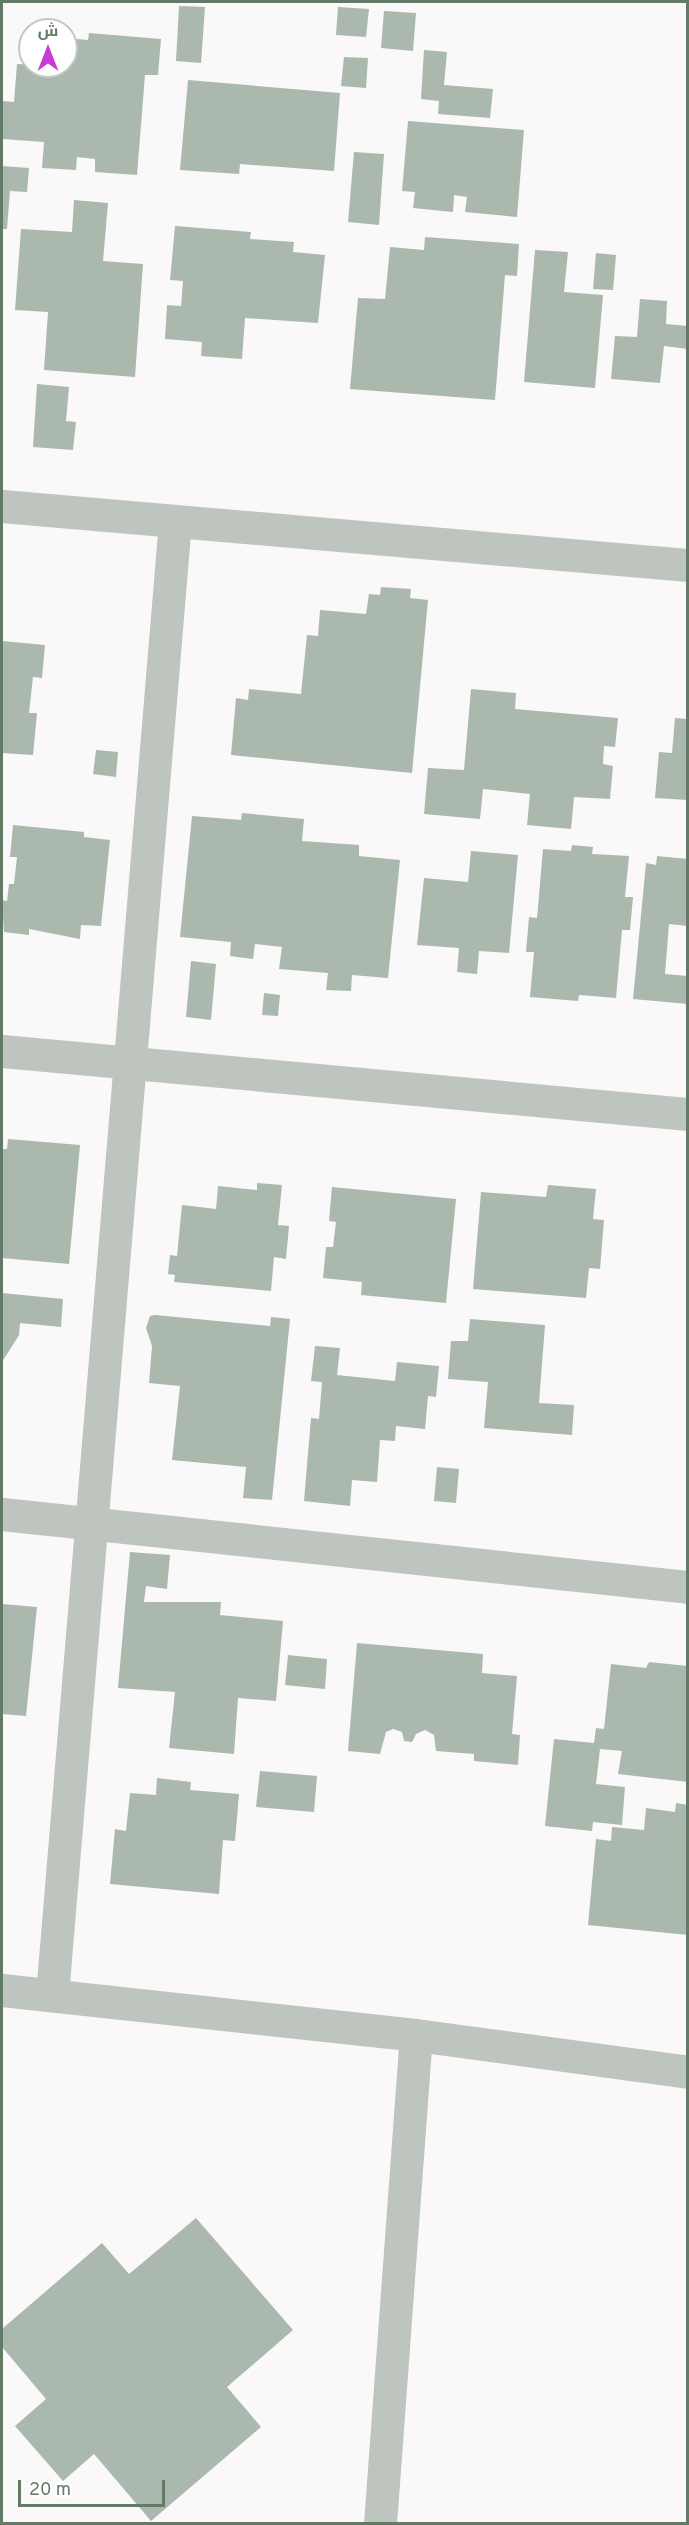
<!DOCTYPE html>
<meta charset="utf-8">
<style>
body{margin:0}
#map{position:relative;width:689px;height:2525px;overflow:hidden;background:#faf8f9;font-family:Overpass,Cairo,sans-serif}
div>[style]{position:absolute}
.building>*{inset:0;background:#abb8ad}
.minor>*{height:33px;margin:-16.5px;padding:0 16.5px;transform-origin:16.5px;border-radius:16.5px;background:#bdc5be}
span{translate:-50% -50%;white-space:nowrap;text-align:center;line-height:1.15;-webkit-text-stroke:6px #fff;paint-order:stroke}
.frame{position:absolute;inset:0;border:3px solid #627a66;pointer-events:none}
.north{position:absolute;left:18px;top:18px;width:60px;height:60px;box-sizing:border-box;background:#fff;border:2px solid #c0cac2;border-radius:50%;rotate:0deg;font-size:16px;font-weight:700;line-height:24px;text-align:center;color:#627a66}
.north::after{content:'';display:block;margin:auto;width:21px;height:27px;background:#c93bd6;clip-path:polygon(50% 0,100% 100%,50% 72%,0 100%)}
.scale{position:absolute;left:18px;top:2480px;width:147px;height:27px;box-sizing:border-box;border:3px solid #627a66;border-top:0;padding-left:8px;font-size:18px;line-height:21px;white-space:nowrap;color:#627a66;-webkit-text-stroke:4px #fff;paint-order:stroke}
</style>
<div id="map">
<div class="building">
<div style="clip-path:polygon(179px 6px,205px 7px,201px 63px,176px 61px)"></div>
<div style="clip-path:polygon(338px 7px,369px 9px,366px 37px,336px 35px)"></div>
<div style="clip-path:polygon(384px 11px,416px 13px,413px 51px,381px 48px)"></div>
<div style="clip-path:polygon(89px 33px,161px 39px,158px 75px,145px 75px,137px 175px,95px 172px,95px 159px,77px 157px,76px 170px,42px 168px,44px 142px,2px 139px,2px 101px,14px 102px,17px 64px,66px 66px,66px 38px,88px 40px)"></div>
<div style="clip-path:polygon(424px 50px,447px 52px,444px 85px,493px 89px,490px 118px,438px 114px,439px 101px,421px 99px)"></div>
<div style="clip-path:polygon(344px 57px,368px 58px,366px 88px,341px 86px)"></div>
<div style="clip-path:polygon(188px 80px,340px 93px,334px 171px,240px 164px,239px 174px,180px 170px)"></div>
<div style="clip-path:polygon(408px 121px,524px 130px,517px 217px,465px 212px,467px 197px,454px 195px,453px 212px,413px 208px,415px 192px,402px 191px)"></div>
<div style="clip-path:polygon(354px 152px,384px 154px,379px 225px,348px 222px)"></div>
<div style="clip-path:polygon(2px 166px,29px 168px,27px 192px,10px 191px,7px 229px,2px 229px)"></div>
<div style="clip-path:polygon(74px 200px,108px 203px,103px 261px,143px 264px,135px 377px,44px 370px,48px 312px,15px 310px,21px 229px,72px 232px)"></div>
<div style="clip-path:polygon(175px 226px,251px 232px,250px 239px,294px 242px,293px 252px,325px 255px,318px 323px,245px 318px,242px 359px,201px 356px,202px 342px,165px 339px,167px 305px,181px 306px,183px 281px,170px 280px)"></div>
<div style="clip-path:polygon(425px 237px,519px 244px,517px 276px,505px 275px,495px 400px,350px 389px,358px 298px,385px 299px,390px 247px,424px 250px)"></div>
<div style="clip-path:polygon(535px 250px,568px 252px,564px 292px,603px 295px,595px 388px,524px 382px)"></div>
<div style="clip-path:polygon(596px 253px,616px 255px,613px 290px,593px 289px)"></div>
<div style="clip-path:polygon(640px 299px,667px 301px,666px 324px,688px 326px,688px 349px,664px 346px,660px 383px,611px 379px,615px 336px,637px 337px)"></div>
<div style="clip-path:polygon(37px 384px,69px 387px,66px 421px,76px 422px,73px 450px,33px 447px)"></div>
<div style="clip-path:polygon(381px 587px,411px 589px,410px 598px,428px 600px,412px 773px,231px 755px,236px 698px,248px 700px,249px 689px,301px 694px,307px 635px,318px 636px,320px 610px,366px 614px,369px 594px,380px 595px)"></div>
<div style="clip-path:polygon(2px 641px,45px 645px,42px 678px,33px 677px,29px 713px,37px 713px,33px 755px,2px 753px)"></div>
<div style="clip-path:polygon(471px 689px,516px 693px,515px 709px,618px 718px,615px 747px,604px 746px,603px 764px,613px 766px,610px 799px,574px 797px,571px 829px,527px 825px,530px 794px,483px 789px,480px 819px,424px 814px,428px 768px,464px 770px)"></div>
<div style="clip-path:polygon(675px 718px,688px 719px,688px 800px,655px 798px,659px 752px,672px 753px)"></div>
<div style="clip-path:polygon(96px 750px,118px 752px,116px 777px,93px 774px)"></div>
<div style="clip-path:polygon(242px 813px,304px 819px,302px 841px,359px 845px,359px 856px,400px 860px,388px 978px,352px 975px,351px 991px,326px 990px,328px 973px,279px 969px,282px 947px,255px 944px,253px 959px,230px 956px,231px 942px,180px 937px,192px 816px,241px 820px)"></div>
<div style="clip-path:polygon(13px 825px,84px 832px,84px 837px,110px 840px,101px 926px,81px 925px,80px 939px,29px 929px,29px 935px,4px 932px,2px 900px,7px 901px,9px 884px,14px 884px,17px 857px,10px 857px)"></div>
<div style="clip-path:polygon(572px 845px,593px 847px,592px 854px,629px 856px,625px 897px,633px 897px,630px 930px,622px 930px,616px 998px,579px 995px,578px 1001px,530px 997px,534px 952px,526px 952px,529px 917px,537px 918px,543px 849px,571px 851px)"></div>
<div style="clip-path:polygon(471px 851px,518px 855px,509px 953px,479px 951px,477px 974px,457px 972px,459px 948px,417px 945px,424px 878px,468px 882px)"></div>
<div style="clip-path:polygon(657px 856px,688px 859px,688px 926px,669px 924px,665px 974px,688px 976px,688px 1004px,633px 999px,646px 863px,656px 865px)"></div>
<div style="clip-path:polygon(191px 961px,216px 964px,211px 1020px,186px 1017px)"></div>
<div style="clip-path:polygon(264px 993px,280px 995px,278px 1016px,262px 1015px)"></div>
<div style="clip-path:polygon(8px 1139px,80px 1145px,69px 1264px,2px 1258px,2px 1149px,7px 1149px)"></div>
<div style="clip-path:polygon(257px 1183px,282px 1185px,278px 1225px,289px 1226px,286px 1259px,274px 1257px,271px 1291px,174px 1282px,175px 1275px,168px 1274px,170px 1255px,177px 1256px,182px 1205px,216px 1209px,218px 1186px,257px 1190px)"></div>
<div style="clip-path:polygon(548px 1185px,596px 1189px,593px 1219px,604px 1220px,600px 1269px,589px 1268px,586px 1298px,473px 1289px,481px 1192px,546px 1197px)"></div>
<div style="clip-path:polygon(332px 1187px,456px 1199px,446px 1303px,361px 1295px,362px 1282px,323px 1278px,326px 1247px,333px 1247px,336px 1222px,329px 1221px)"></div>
<div style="clip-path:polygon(2px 1293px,63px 1299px,61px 1327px,20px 1323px,19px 1335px,2px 1362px)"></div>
<div style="clip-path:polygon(155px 1315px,270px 1326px,271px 1317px,290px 1319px,272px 1500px,243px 1498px,246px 1467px,172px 1460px,180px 1386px,149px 1383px,152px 1346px,146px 1328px,150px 1316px)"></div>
<div style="clip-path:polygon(470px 1319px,545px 1325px,539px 1403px,574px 1405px,572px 1435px,484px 1428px,488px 1382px,448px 1379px,451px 1341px,468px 1341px)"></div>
<div style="clip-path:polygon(315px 1346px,340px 1348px,337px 1375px,395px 1381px,397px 1362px,439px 1366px,436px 1397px,428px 1396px,425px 1429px,396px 1426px,395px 1441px,380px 1440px,377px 1482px,352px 1480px,350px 1506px,304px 1501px,311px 1418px,319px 1419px,322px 1382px,311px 1381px)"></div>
<div style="clip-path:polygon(437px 1467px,459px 1469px,456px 1503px,434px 1501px)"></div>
<div style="clip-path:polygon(130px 1552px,170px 1555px,167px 1589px,146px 1586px,144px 1602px,221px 1602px,220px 1615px,283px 1621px,276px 1701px,238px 1698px,234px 1754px,169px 1748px,175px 1692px,118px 1688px)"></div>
<div style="clip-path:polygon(2px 1604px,37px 1607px,26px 1716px,2px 1714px)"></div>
<div style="clip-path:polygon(357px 1643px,483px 1654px,482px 1673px,517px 1676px,512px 1734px,520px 1735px,518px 1765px,474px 1761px,474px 1754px,436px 1751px,434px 1735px,425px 1730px,416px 1734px,412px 1742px,404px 1741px,402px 1732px,393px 1729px,386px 1732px,380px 1754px,348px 1751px)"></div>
<div style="clip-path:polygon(288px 1655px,327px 1659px,325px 1689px,285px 1685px)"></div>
<div style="clip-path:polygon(649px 1662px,688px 1666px,688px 1782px,618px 1774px,622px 1751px,600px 1749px,596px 1784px,625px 1787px,622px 1825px,593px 1822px,592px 1831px,545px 1826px,554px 1739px,594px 1743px,596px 1728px,604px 1729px,611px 1664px,646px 1668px)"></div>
<div style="clip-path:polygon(260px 1771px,317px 1776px,314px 1812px,256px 1807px)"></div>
<div style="clip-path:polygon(157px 1778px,191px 1782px,190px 1790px,239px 1794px,235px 1841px,223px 1840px,219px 1894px,110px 1884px,115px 1829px,126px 1831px,130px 1793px,156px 1795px)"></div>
<div style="clip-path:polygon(676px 1803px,688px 1805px,688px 1935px,588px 1925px,596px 1839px,611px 1841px,612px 1827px,644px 1830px,646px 1808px,675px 1812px)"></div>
<div style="clip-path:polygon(196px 2218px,293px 2330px,227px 2387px,261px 2427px,151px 2521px,94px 2454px,63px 2481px,15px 2426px,46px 2399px,2px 2347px,2px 2329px,102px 2243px,129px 2274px)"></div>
</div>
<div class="minor">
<div style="left:2px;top:506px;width:689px;rotate:4.92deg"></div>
<div style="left:2px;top:1051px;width:689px;rotate:5.25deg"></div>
<div style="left:2px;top:1514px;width:690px;rotate:6.07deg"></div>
<div style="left:2px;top:1990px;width:416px;rotate:6.2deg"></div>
<div style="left:416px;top:2035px;width:275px;rotate:7.7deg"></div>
<div style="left:52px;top:1995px;width:1478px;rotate:-85.23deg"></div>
<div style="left:380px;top:2524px;width:490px;rotate:-85.8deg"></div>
</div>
<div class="frame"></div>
<div class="north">ش</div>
<div class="scale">20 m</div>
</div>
